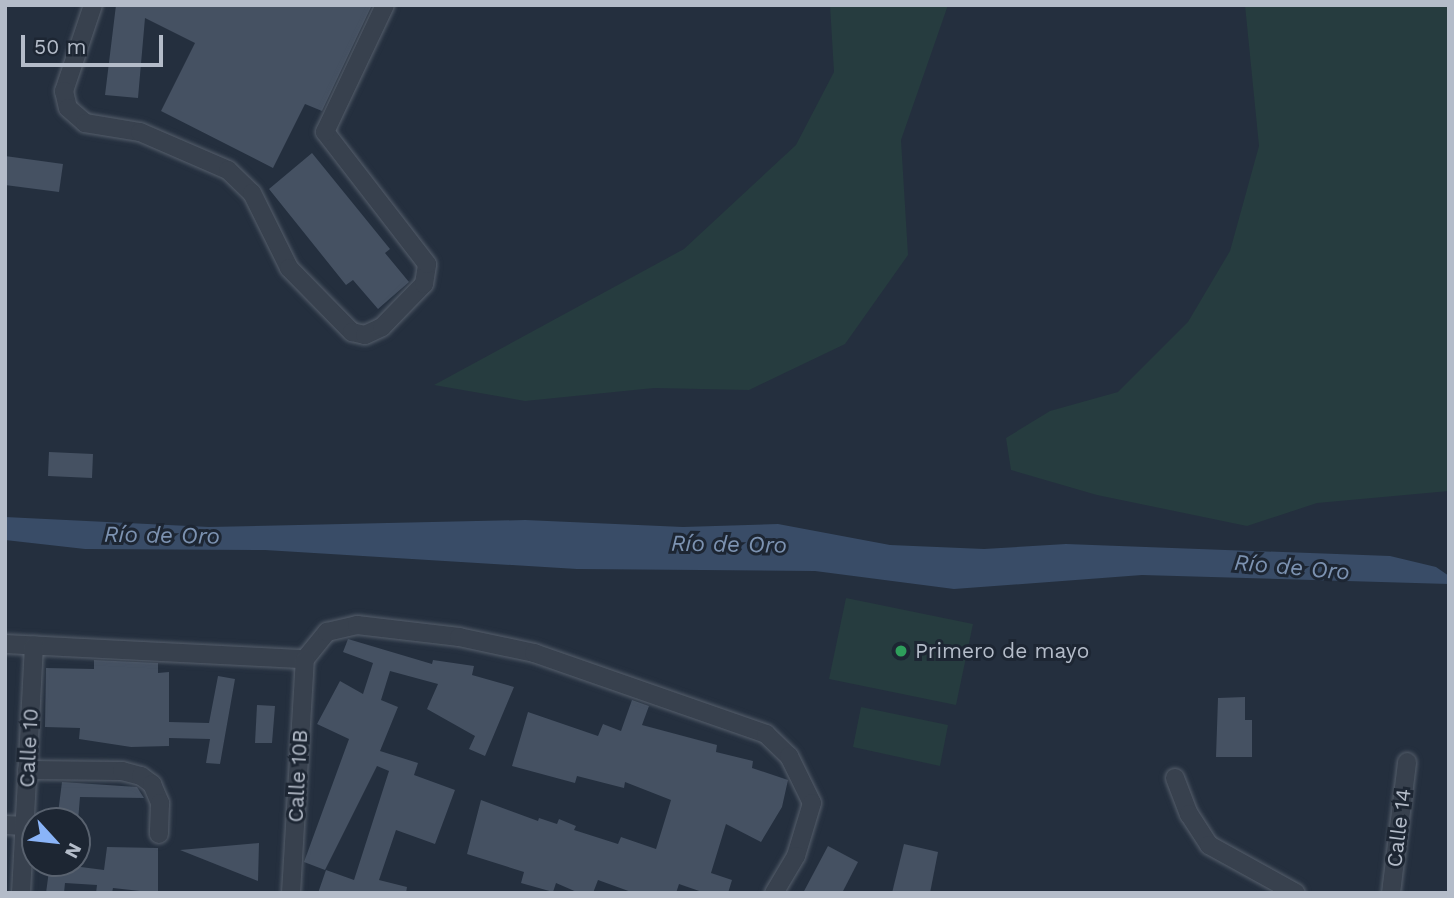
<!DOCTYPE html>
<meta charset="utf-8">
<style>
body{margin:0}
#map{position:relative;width:1454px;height:898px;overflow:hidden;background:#242f3e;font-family:"Work Sans",sans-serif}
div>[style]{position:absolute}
.green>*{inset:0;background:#263c3f}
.water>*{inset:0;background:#394c67}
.building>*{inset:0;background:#455162}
.roads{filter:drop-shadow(0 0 2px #565f6c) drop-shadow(0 0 2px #565f6c)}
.minor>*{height:18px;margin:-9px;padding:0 9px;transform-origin:9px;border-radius:9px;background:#38414e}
.dots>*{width:19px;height:19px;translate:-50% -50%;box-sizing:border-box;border:4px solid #1d2633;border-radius:50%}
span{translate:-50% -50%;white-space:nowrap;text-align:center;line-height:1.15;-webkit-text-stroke:6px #1d2633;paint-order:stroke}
.poi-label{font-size:21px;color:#b4bcc9}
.left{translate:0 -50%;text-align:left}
.street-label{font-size:21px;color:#b4bcc9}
.water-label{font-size:23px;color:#7c92b1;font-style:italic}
.frame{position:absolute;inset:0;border:7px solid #b4bcc9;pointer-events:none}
.north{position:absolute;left:21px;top:807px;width:70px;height:70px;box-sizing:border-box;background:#1d2633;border:2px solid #59626f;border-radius:50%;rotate:117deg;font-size:19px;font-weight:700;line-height:28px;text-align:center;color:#b4bcc9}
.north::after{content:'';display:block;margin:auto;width:24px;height:32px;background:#8ab4f8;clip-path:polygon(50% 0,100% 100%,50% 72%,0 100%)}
.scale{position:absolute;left:21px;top:35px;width:142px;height:32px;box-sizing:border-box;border:4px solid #b4bcc9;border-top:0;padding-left:9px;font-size:21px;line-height:24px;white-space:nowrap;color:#b4bcc9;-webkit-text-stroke:5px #1d2633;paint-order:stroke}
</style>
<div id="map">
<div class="green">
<div style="clip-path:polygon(830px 5px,948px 5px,901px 140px,908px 255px,845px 344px,749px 390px,654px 388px,525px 401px,434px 385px,684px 249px,796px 145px,834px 72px)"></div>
<div style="clip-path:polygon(1245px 5px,1449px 5px,1449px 491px,1317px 503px,1247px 526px,1097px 495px,1011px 470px,1006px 438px,1050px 411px,1118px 392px,1188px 322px,1230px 251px,1259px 146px)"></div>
<div style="clip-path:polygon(846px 598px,973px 624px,956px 705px,829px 679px)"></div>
<div style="clip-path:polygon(861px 707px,948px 725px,940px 766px,853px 747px)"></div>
</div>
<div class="water">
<div style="clip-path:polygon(5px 517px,209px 527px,525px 520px,683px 527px,778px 524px,890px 545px,984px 549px,1066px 544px,1390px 556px,1436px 567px,1449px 576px,1449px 584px,1142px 575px,954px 589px,815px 571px,577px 569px,265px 550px,85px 549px,5px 540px)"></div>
</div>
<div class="building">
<div style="clip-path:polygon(116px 5px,372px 5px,322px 111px,305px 104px,273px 168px,161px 111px,195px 43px,145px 18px,138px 98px,105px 95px)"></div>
<div style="clip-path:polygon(312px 153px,390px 249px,385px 253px,409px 282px,378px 309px,353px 280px,346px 285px,269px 189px)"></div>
<div style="clip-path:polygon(5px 156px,63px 164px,59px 192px,5px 185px)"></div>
<div style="clip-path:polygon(49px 452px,93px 454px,92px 478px,48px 476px)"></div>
<div style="clip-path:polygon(348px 639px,432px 664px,433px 660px,474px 666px,472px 675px,514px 687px,485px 756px,469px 749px,475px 736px,427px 709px,438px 684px,390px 671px,381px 700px,398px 707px,380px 751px,418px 763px,414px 775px,455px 790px,435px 844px,396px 830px,379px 880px,407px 887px,406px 893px,318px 893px,326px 870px,354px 880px,389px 771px,377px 766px,325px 870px,304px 862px,349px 739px,317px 724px,340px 681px,363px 694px,373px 663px,343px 652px)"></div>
<div style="clip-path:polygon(94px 660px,158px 663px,158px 673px,169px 672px,169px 722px,209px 723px,218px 676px,235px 679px,220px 764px,206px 763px,210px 739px,169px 738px,169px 746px,131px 747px,79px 739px,80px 728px,45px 727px,46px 668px,94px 669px)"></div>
<div style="clip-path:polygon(1245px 697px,1245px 720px,1252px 720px,1252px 757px,1216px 757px,1218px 698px)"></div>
<div style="clip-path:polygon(632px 700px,649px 706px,642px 725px,717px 745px,716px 752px,753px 761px,752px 768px,788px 780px,782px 807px,761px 842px,726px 824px,711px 873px,732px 880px,728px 893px,705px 893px,679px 884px,676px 893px,634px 893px,598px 880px,593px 893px,579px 893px,556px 883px,553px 892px,521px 883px,524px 872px,467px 854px,481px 800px,538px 821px,539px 818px,557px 824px,559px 819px,576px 826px,574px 830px,618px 844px,621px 837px,656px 849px,671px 800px,625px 782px,624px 788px,577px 776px,575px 783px,512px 766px,528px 712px,598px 736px,603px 724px,621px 731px)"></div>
<div style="clip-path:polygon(257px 705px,275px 706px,272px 743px,255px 743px)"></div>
<div style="clip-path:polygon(62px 782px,137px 787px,144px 798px,80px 797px,78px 821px,57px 821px)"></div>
<div style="clip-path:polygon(259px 843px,258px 881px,180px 850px)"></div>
<div style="clip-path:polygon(904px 844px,938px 852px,930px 893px,892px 893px)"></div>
<div style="clip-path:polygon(828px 846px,858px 862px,842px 893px,803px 893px)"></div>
<div style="clip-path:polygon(107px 847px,158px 848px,158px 893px,113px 888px,112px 893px,96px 893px,97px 885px,65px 883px,64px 893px,46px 893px,50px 863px,104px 870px)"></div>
</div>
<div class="roads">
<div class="minor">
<div style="left:93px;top:5px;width:91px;rotate:108.6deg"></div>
<div style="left:64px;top:91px;width:17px;rotate:77deg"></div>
<div style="left:68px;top:108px;width:23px;rotate:41deg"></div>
<div style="left:85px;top:123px;width:56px;rotate:9.3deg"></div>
<div style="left:140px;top:132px;width:96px;rotate:23.4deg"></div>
<div style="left:228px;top:170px;width:33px;rotate:44deg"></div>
<div style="left:252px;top:193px;width:84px;rotate:63.7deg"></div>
<div style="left:289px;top:268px;width:90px;rotate:45.5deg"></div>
<div style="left:352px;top:332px;width:13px;rotate:13deg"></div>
<div style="left:365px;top:335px;width:19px;rotate:-25deg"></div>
<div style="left:382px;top:327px;width:60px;rotate:-45.7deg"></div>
<div style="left:424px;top:284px;width:20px;rotate:-81deg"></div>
<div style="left:427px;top:264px;width:167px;rotate:-127.7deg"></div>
<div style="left:325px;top:132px;width:140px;rotate:-64.7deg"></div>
<div style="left:5px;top:644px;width:300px;rotate:2.9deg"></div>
<div style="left:305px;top:659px;width:35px;rotate:-51deg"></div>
<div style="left:327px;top:632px;width:31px;rotate:-13deg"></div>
<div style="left:357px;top:625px;width:103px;rotate:6.7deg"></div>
<div style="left:459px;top:637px;width:77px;rotate:12deg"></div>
<div style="left:534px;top:653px;width:246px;rotate:19.2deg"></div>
<div style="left:766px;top:734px;width:32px;rotate:44deg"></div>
<div style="left:789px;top:756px;width:52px;rotate:63.9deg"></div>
<div style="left:812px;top:803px;width:55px;rotate:106.8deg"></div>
<div style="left:796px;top:856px;width:43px;rotate:120.7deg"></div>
<div style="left:27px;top:770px;width:95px;rotate:0.6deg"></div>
<div style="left:122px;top:771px;width:20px;rotate:15deg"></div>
<div style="left:141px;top:776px;width:14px;rotate:36deg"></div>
<div style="left:152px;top:784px;width:21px;rotate:67deg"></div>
<div style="left:160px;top:803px;width:31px;rotate:92deg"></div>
<div style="left:1175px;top:778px;width:39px;rotate:69deg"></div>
<div style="left:1189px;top:814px;width:37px;rotate:57deg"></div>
<div style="left:1209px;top:845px;width:99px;rotate:28.9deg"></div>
<div style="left:5px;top:825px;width:20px;rotate:3deg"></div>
<div style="left:21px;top:893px;width:248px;rotate:-87deg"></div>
<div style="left:291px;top:893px;width:234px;rotate:-86.6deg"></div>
<div style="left:1391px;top:893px;width:132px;rotate:-83deg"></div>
</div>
</div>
<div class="dots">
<div style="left:901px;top:651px;background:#2e9e5b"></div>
</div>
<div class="poi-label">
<span class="left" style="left:915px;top:651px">Primero de mayo</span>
</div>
<div class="street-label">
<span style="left:29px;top:748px;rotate:-87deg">Calle 10</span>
<span style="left:298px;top:776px;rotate:-87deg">Calle 10B</span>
<span style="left:1399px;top:828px;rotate:-83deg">Calle 14</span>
</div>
<div class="water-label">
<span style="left:162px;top:536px;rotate:1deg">Río de Oro</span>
<span style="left:729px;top:545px;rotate:1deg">Río de Oro</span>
<span style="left:1292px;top:568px;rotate:5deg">Río de Oro</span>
</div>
<div class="frame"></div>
<div class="north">N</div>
<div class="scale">50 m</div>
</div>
